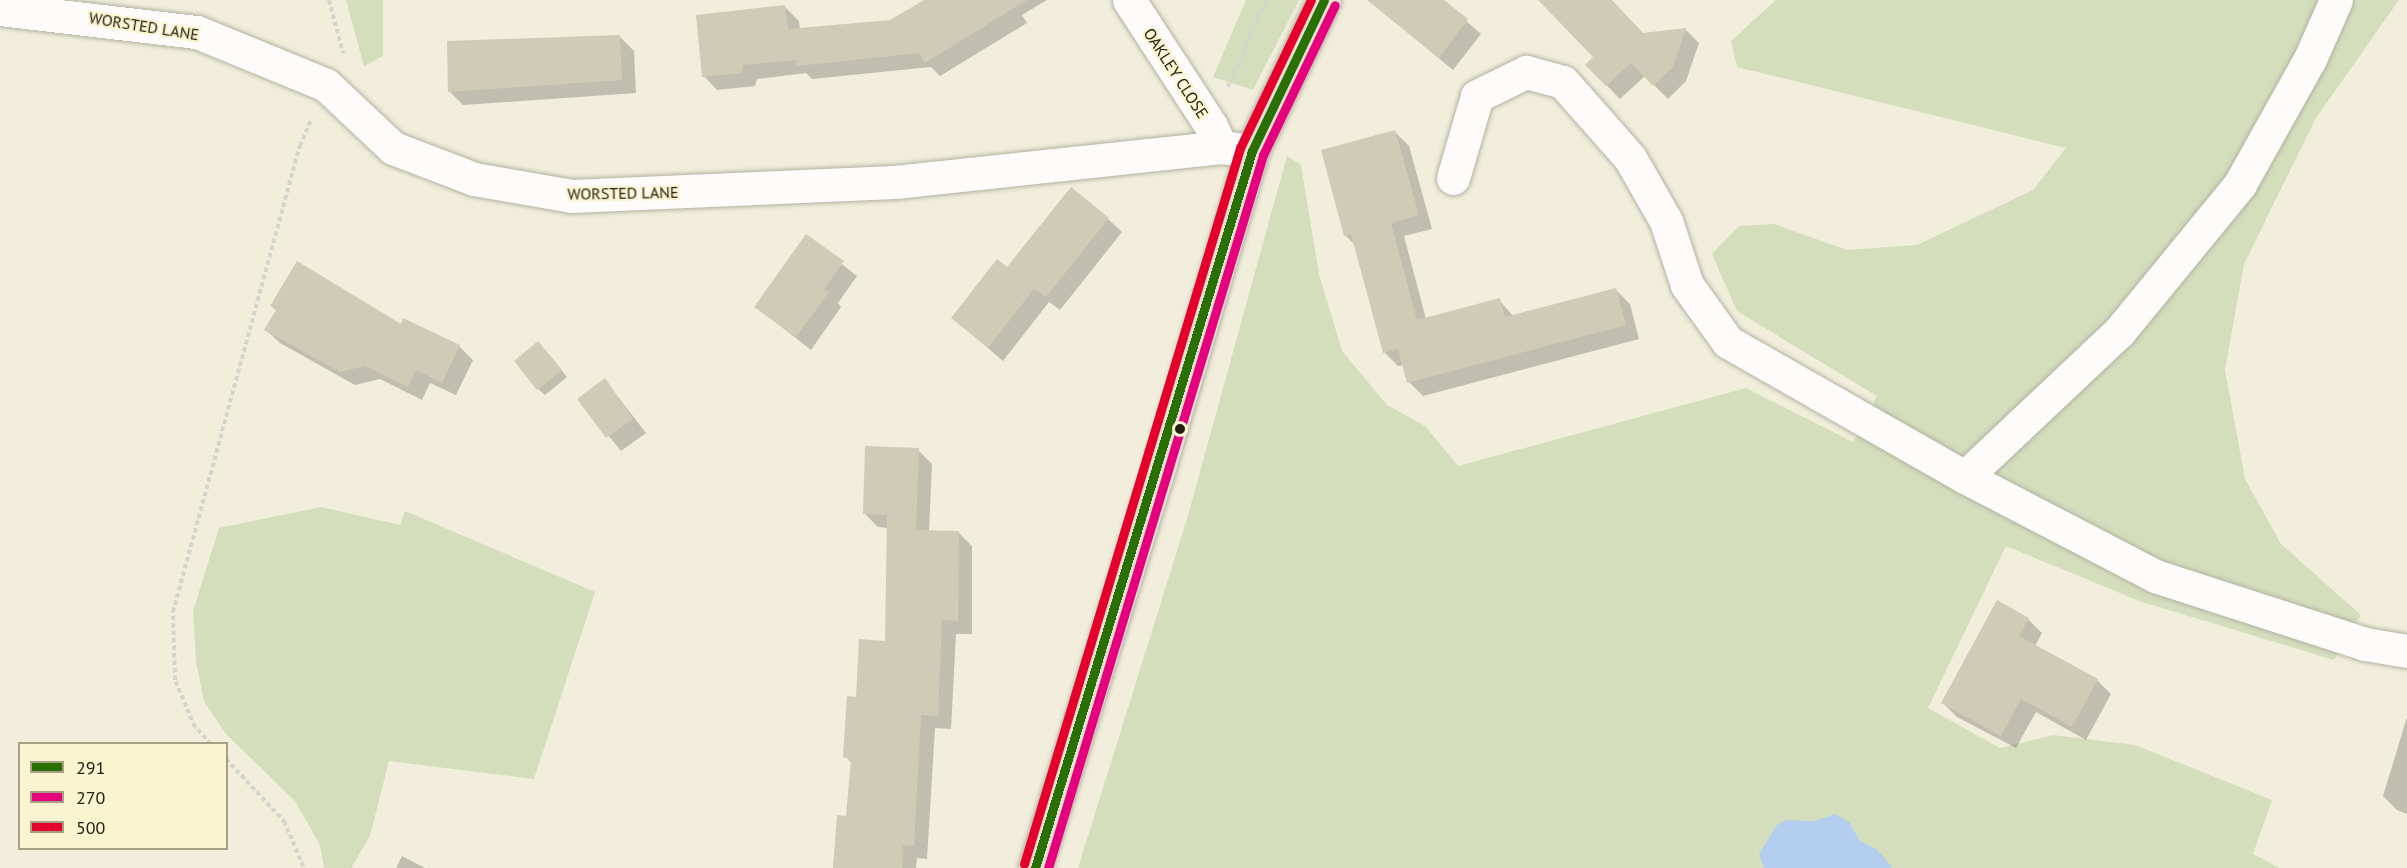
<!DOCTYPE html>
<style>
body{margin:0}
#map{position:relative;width:2407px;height:868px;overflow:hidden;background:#f1eedb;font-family:"PT Sans",sans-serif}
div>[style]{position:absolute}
.green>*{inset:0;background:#d4debd}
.water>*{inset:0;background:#b3ceef}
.shadow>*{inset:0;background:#0003}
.building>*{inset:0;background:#cfcbb6}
.path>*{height:4px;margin-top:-2px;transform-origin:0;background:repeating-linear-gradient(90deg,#d5d4ce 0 4.5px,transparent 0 7.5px)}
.roads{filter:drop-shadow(0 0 2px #b4b2a3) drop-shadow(0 0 2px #b4b2a3)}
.minor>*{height:33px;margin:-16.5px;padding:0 16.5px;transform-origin:16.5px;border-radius:16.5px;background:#fdfcfa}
.highway>*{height:33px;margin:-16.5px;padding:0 16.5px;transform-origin:16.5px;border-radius:16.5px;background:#e7e0d4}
.bus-1>*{height:9px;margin:-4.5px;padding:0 4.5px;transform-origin:4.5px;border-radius:4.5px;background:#297000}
.bus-2>*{height:9px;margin:-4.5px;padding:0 4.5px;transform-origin:4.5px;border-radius:4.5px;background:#e5007d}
.bus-3>*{height:9px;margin:-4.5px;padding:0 4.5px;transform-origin:4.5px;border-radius:4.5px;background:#e4002b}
.dots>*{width:16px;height:16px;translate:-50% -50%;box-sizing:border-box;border:3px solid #fbf4d1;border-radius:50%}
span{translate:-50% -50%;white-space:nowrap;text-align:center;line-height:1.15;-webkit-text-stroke:4.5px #fbf4d1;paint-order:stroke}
.street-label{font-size:16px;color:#242114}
.legend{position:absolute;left:18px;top:742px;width:210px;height:108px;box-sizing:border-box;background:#fbf4d1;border:2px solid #a5a085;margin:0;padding:8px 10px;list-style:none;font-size:18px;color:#242114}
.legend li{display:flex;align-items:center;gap:12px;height:30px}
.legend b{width:30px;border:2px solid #a5a085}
</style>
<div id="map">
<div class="green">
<div style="clip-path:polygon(346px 0,383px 0,383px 56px,364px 66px)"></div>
<div style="clip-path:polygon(1246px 0,1299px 0,1253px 90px,1213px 77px)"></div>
<div style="clip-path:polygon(1776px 0,2399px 0,2316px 118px,2244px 264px,2225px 370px,2245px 479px,2281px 544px,2361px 615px,2334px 660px,2142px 602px,2006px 546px,1928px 708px,2000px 748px,2053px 735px,2135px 745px,2272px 800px,2253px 854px,2280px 868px,1078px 868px,1187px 519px,1287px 156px,1301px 165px,1319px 274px,1342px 351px,1387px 405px,1425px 426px,1458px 466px,1746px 388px,1853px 442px,1877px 396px,1737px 311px,1712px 254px,1739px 226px,1774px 224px,1847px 250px,1917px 245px,2033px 190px,2066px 148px,1737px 67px,1731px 41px)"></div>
<div style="clip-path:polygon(321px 507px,400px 525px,405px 511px,595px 592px,534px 779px,389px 761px,370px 836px,351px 868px,324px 868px,320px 845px,295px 801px,226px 734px,204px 701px,196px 662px,193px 611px,219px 528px)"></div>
</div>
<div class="water">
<div style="clip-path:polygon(1835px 814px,1849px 822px,1859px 840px,1876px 849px,1893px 868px,1764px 868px,1759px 854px,1777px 825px,1786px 820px,1815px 821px)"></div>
</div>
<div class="shadow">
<div style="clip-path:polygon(926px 0,1047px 0,1022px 15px,1027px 23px,940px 76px,931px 67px,812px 79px,806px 73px,757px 79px,755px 86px,717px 90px,704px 76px,785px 7px,799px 21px,800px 29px,891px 22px)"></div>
<div style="clip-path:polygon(1368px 0,1442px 0,1481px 34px,1453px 70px)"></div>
<div style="clip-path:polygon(1540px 0,1611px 0,1643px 34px,1685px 29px,1699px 43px,1686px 81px,1668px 99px,1645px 76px,1620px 99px,1587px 65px,1595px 57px)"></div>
<div style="clip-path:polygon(620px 37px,634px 51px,636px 93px,463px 105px,449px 91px)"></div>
<div style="clip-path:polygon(1395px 132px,1409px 146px,1432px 229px,1404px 236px,1426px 319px,1499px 300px,1514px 317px,1616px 290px,1630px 304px,1639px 339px,1423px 396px,1409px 382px,1404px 365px,1398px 366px,1384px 352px,1355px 245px,1345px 235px)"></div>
<div style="clip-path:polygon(1108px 219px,1122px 232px,1060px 310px,1049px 302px,1003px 361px,953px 318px,1007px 269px)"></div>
<div style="clip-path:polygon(806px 236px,857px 276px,838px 303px,841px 307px,811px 350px,756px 307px)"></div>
<div style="clip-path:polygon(272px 306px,459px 346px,473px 360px,456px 395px,430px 383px,422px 400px,380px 379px,355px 385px,280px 343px,266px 330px,277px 311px)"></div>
<div style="clip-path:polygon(545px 350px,567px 377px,545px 395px,538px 389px)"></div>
<div style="clip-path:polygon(605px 380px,646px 433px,621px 451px,579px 399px)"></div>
<div style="clip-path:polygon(918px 450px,932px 464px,929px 532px,958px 532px,972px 546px,972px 634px,956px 634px,951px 729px,935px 728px,927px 859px,917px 858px,916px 868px,833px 868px,848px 817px,852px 763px,845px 756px,858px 698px,887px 642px,888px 528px,878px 527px,864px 513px)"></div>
<div style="clip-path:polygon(2028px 619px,2042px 633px,2035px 646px,2097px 680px,2111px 694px,2086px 740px,2036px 712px,2016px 748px,1957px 717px,1943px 703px)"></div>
<div style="clip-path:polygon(2407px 717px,2407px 814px,2397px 810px,2383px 796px)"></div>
<div style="clip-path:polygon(402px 856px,425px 868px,396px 868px)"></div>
</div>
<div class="building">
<div style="clip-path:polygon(924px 0,1027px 0,925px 63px,919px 53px,797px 66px,796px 60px,743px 65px,742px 73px,702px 77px,696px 15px,785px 5px,788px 29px,890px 20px)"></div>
<div style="clip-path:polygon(1367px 0,1444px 0,1468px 19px,1439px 58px)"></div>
<div style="clip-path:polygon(1538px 0,1612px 0,1643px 33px,1686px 28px,1673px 67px,1653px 86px,1631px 63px,1606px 86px,1585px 65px,1593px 57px)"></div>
<div style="clip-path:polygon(620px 35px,622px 80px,448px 92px,447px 41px)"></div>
<div style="clip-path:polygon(1395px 130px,1419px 215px,1391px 223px,1417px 320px,1500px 298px,1505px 317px,1616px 288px,1626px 325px,1407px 383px,1398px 349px,1383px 353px,1351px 234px,1344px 236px,1321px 150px)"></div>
<div style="clip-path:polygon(1071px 187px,1109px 218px,1046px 297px,1034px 289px,988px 348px,951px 318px,997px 259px,1007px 267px)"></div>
<div style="clip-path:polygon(806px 234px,844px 261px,824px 289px,829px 292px,796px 337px,754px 307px)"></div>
<div style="clip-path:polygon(297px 261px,401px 324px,403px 318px,460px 345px,442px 383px,416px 370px,408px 387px,365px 366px,340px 372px,264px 330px,276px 310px,270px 306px)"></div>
<div style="clip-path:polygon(538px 341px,562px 370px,537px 390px,514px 361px)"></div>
<div style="clip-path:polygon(605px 378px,633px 419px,606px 438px,577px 399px)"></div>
<div style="clip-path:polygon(865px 446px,919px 448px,916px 530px,959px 531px,958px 621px,942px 620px,938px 716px,921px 715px,914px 846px,903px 845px,902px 868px,833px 868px,837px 815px,846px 816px,851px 759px,843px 757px,847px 696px,856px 697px,859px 639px,885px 641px,887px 515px,863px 514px)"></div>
<div style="clip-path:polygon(1997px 600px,2029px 618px,2019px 636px,2098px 679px,2072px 727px,2021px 699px,2001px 736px,1941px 703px)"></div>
</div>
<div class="path">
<div style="left:329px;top:0;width:55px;rotate:75.2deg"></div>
<div style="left:1228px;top:87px;width:95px;rotate:-66.4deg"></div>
<div style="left:211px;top:744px;width:23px;rotate:-133deg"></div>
<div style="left:195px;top:727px;width:51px;rotate:-113.1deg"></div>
<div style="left:175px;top:680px;width:68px;rotate:-91.7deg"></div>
<div style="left:173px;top:612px;width:483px;rotate:-74.8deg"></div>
<div style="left:300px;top:146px;width:28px;rotate:-67deg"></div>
<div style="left:226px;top:759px;width:85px;rotate:46.9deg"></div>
<div style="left:284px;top:821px;width:51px;rotate:66.9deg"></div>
</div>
<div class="roads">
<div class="minor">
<div style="left:1129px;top:0;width:150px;rotate:56.9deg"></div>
<div style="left:1211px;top:126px;width:23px;rotate:65deg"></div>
<div style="left:0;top:9px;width:198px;rotate:6.7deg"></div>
<div style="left:197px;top:32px;width:139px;rotate:22.3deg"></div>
<div style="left:326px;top:85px;width:92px;rotate:43.2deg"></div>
<div style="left:393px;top:148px;width:87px;rotate:20.9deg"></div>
<div style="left:474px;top:179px;width:98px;rotate:9.9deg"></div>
<div style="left:571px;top:196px;width:324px;rotate:-2.5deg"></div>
<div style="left:895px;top:182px;width:328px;rotate:-6.1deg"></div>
<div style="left:1221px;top:147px;width:31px;rotate:7deg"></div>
<div style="left:1453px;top:178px;width:85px;rotate:-73.7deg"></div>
<div style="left:1477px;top:96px;width:55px;rotate:-26.1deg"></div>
<div style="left:1526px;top:72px;width:38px;rotate:15deg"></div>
<div style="left:1563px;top:82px;width:101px;rotate:48.6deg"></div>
<div style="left:1630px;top:158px;width:73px;rotate:60.3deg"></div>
<div style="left:1666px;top:221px;width:67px;rotate:71.8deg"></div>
<div style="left:1687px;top:285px;width:70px;rotate:54.3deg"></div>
<div style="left:1728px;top:342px;width:273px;rotate:29.7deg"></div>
<div style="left:1965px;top:477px;width:212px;rotate:-43.3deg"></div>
<div style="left:2119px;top:332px;width:191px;rotate:-50.7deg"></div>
<div style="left:2240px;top:184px;width:143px;rotate:-60.8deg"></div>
<div style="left:2310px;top:59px;width:64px;rotate:-66.2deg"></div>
<div style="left:1965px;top:477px;width:214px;rotate:27.5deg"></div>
<div style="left:2155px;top:576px;width:221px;rotate:17.9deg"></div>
<div style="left:2365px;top:644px;width:43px;rotate:9.5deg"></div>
</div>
<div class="highway">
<div style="left:1035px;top:868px;width:408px;rotate:-72.8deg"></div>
<div style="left:1156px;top:478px;width:341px;rotate:-73.6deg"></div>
<div style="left:1252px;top:151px;width:167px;rotate:-64.5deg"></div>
</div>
</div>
<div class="bus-1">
<div style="left:1035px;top:868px;width:749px;rotate:-73.16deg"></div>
<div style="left:1252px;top:151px;width:167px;rotate:-64.5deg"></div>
</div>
<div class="bus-2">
<div style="left:1048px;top:868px;width:745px;rotate:-73.22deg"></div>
<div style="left:1263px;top:155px;width:166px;rotate:-64.4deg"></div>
</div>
<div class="bus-3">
<div style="left:1024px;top:864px;width:748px;rotate:-73.21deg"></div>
<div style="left:1240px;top:148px;width:164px;rotate:-64.4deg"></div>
</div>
<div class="dots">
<div style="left:1180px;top:429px;background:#242114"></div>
</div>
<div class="street-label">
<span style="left:144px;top:26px;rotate:9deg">WORSTED LANE</span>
<span style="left:1176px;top:73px;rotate:57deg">OAKLEY CLOSE</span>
<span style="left:623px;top:193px;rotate:-1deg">WORSTED LANE</span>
</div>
<ul class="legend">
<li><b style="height:8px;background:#297000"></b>291</li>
<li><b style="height:8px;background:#e5007d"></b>270</li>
<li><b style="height:8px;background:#e4002b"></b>500</li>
</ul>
</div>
